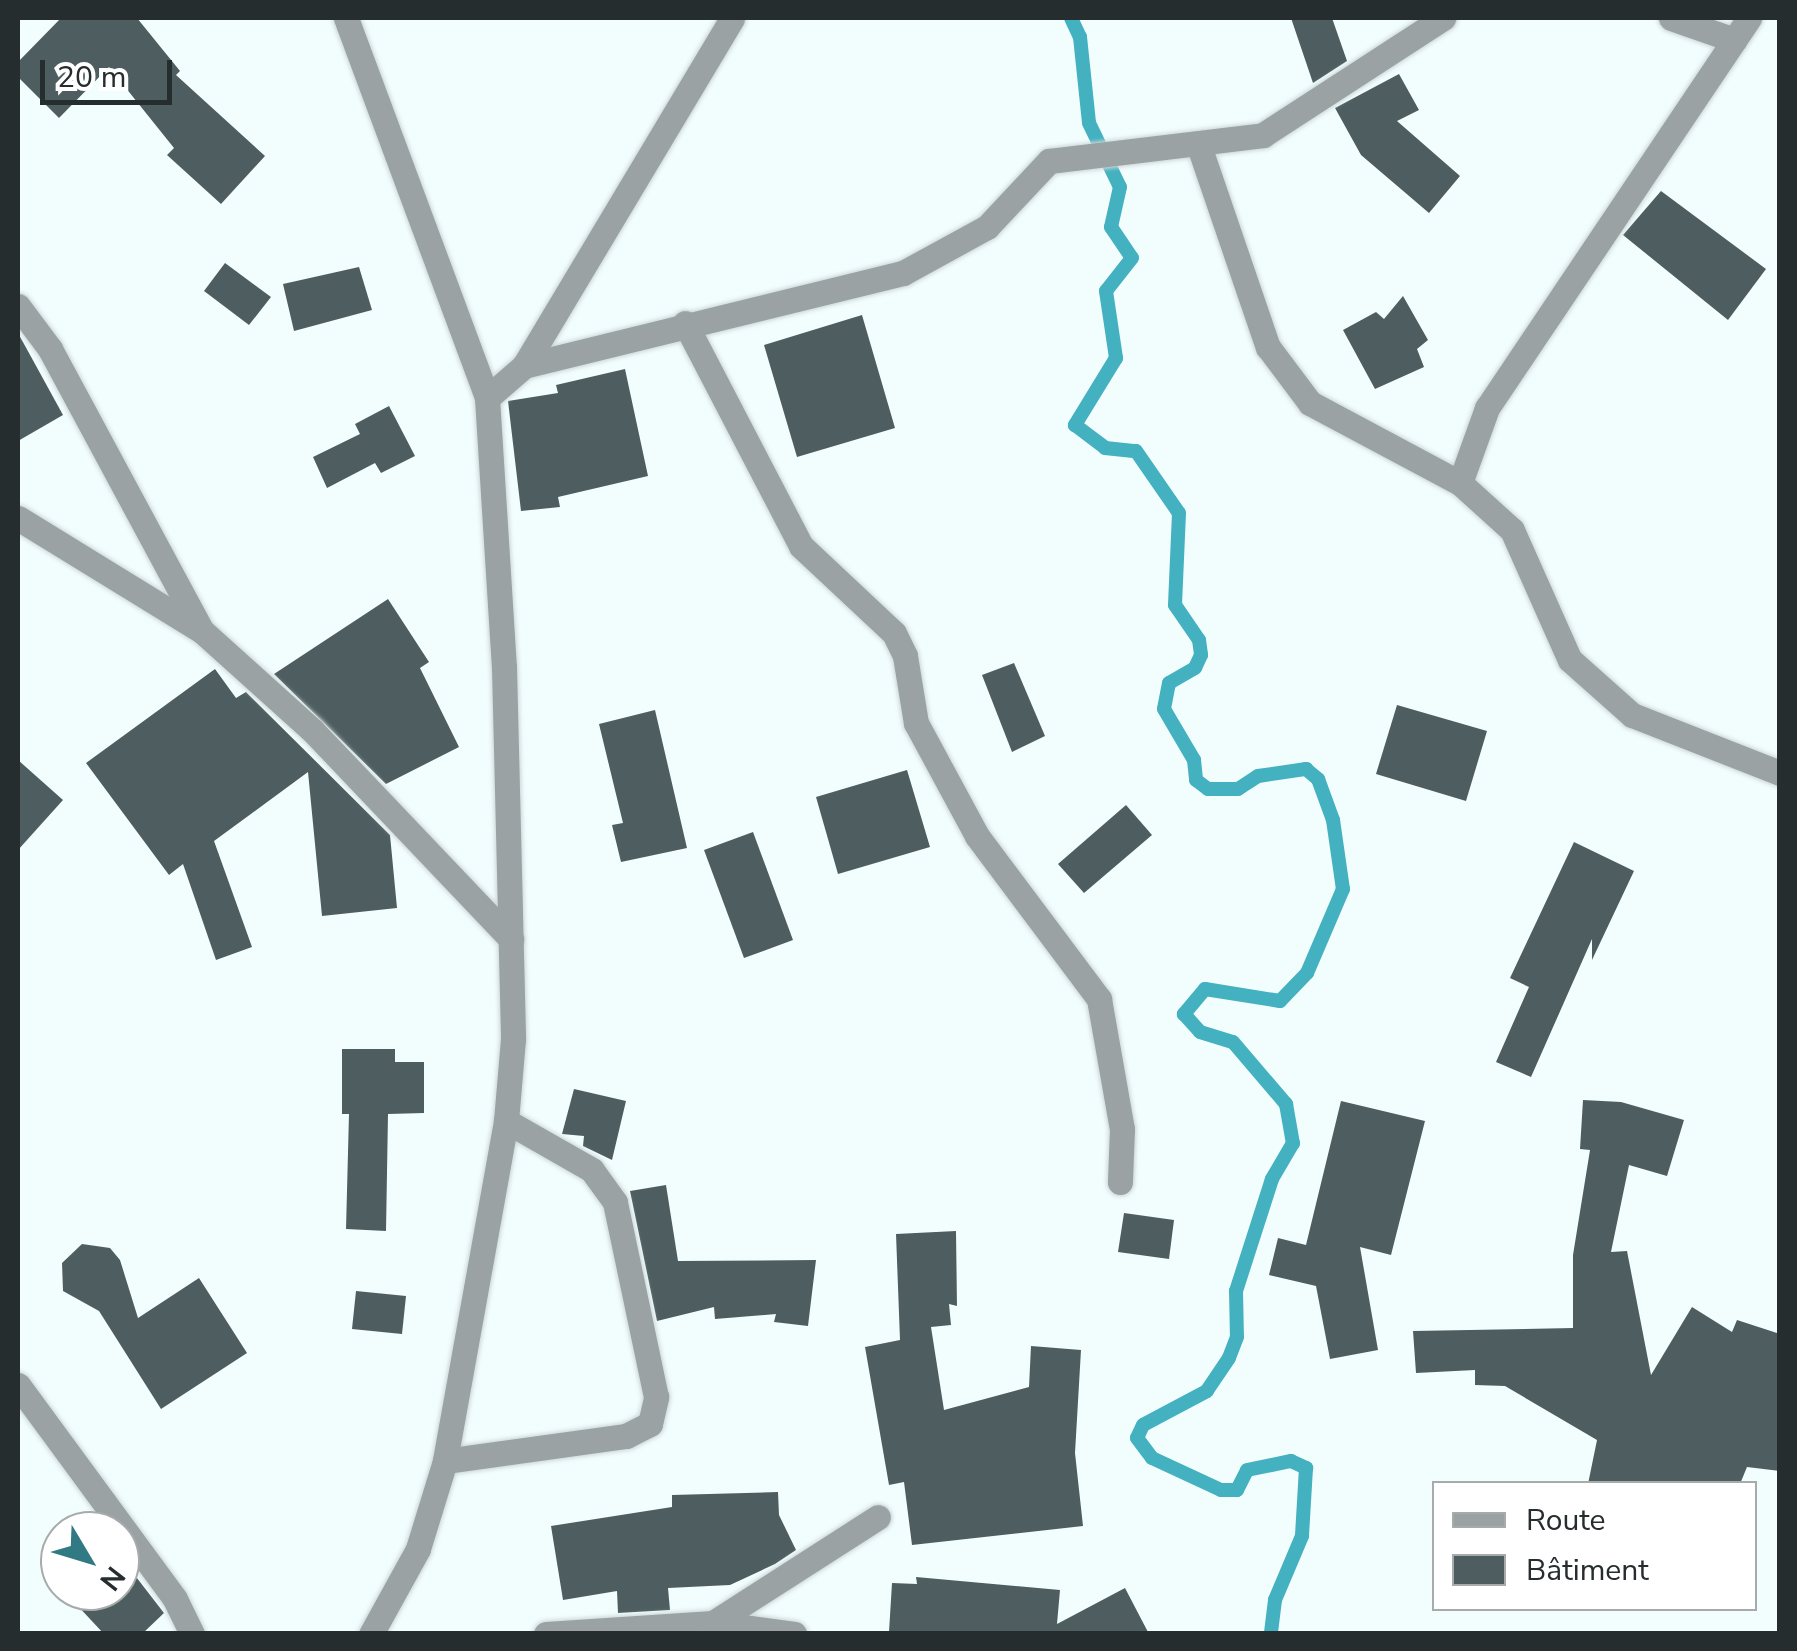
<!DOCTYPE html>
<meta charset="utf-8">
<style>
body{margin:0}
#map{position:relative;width:1797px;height:1651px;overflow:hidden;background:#f2fdfe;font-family:"Nunito Sans",sans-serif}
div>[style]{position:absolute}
.stream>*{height:14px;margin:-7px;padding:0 7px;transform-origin:7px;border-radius:7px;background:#44b1c0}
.building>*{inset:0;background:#4e5e60}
.roads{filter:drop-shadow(0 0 2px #cdd8d9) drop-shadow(0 0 2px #cdd8d9)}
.minor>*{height:25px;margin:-12.5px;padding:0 12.5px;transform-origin:12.5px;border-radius:12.5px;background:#9aa2a3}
span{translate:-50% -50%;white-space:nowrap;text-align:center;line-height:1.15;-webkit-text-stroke:10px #fff;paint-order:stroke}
.frame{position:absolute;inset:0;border:20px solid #262d2e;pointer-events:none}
.legend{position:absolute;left:1432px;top:1481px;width:325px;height:130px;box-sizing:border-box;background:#fff;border:2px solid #a8abab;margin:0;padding:12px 18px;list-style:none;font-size:30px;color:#262d2e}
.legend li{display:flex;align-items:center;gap:20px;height:50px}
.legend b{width:50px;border:2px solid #a8abab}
.north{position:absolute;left:40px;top:1511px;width:100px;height:100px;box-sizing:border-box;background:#fff;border:2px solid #a8abab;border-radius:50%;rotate:128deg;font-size:28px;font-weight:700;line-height:40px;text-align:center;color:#262d2e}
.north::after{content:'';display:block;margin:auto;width:35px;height:45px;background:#317983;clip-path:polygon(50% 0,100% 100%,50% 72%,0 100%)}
.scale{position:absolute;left:40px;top:60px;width:132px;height:45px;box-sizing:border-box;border:5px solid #262d2e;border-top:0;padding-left:12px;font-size:30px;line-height:35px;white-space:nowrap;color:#262d2e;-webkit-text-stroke:8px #fff;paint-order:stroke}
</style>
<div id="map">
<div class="stream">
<div style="left:1071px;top:18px;width:21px;rotate:65deg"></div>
<div style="left:1080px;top:37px;width:86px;rotate:84deg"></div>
<div style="left:1089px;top:123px;width:71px;rotate:64.2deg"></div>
<div style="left:1120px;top:187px;width:41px;rotate:102.7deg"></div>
<div style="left:1111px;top:227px;width:37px;rotate:56deg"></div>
<div style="left:1132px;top:258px;width:42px;rotate:128.2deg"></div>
<div style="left:1106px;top:291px;width:68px;rotate:81.5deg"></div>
<div style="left:1116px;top:358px;width:79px;rotate:121.5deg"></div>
<div style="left:1075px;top:425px;width:38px;rotate:37deg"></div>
<div style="left:1105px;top:448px;width:31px;rotate:6deg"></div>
<div style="left:1136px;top:451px;width:75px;rotate:55.3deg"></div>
<div style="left:1179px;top:513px;width:92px;rotate:92.5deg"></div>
<div style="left:1175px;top:605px;width:42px;rotate:55.6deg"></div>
<div style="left:1199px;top:640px;width:15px;rotate:82deg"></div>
<div style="left:1201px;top:655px;width:14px;rotate:115deg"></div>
<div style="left:1195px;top:668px;width:30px;rotate:150deg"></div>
<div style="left:1169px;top:683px;width:26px;rotate:101deg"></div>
<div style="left:1164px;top:709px;width:59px;rotate:59.5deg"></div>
<div style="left:1194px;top:760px;width:20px;rotate:84deg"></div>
<div style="left:1196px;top:780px;width:15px;rotate:37deg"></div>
<div style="left:1208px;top:789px;width:30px"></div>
<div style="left:1238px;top:789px;width:24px;rotate:-33deg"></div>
<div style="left:1258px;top:776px;width:49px;rotate:-8.3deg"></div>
<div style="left:1306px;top:769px;width:16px;rotate:40deg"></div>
<div style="left:1318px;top:779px;width:44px;rotate:69.9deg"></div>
<div style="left:1333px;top:820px;width:70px;rotate:81.8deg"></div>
<div style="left:1343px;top:889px;width:91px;rotate:113.2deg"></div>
<div style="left:1307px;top:973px;width:39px;rotate:134deg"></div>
<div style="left:1280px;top:1001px;width:76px;rotate:-170.9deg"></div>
<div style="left:1205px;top:989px;width:33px;rotate:130deg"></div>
<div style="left:1184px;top:1014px;width:24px;rotate:48deg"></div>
<div style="left:1200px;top:1032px;width:34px;rotate:17deg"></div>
<div style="left:1233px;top:1042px;width:82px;rotate:49.5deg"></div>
<div style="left:1286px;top:1104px;width:40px;rotate:80deg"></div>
<div style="left:1293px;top:1143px;width:42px;rotate:120.3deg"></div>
<div style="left:1272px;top:1179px;width:118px;rotate:107.8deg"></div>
<div style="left:1236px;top:1291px;width:46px;rotate:88.8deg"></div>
<div style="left:1237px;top:1337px;width:22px;rotate:111deg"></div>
<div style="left:1229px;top:1358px;width:40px;rotate:124deg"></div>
<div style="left:1207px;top:1391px;width:72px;rotate:152deg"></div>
<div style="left:1143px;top:1425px;width:14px;rotate:115deg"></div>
<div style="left:1137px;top:1438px;width:25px;rotate:53deg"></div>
<div style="left:1152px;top:1458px;width:76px;rotate:24.9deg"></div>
<div style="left:1221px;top:1490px;width:16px"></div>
<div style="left:1237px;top:1490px;width:22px;rotate:-63deg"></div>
<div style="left:1247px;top:1470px;width:45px;rotate:-11.6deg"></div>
<div style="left:1291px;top:1461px;width:17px;rotate:25deg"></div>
<div style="left:1306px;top:1468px;width:68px;rotate:93.4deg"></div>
<div style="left:1302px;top:1536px;width:69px;rotate:112.9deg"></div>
<div style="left:1275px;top:1600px;width:34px;rotate:97deg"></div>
</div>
<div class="building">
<div style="clip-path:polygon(61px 18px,137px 18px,180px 71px,176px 75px,265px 156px,221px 204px,167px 155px,174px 148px,109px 67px,59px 118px,18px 77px,18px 62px)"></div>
<div style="clip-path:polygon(1291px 18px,1332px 18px,1347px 61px,1313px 83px)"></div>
<div style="clip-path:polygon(1399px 74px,1419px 110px,1397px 121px,1460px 176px,1429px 213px,1361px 155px,1335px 108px)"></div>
<div style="clip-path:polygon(1661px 191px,1766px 269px,1728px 320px,1623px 235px)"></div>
<div style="clip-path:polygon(225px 263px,271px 297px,249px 325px,204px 291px)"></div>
<div style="clip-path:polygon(359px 267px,372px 310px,294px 331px,283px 284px)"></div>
<div style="clip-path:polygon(1403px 296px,1428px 340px,1417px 349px,1424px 367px,1375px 389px,1343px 330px,1376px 312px,1384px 319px)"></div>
<div style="clip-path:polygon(862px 315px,895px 428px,797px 457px,764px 345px)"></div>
<div style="clip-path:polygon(18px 333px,63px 415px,18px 441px)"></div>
<div style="clip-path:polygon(625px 369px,648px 476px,558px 497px,560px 507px,521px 511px,508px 401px,558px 393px,556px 385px)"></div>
<div style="clip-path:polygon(389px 406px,415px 456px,381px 473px,375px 463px,327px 488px,313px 457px,360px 434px,355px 424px)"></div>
<div style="clip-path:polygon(388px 599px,429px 662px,420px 668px,459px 747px,386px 784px,274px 674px)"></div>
<div style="clip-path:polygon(1014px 663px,1045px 736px,1012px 752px,982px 675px)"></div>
<div style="clip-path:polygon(215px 669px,236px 698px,246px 692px,390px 835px,397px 908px,322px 916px,308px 772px,214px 841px,252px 947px,216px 960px,183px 864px,169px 875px,86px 763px)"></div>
<div style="clip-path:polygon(1397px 705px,1487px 731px,1466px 801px,1376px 774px)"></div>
<div style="clip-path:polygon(655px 710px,687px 848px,621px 862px,612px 825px,623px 823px,599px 724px)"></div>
<div style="clip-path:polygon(18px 760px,63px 800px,18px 850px)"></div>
<div style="clip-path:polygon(907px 770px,930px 847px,838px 874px,816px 797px)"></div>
<div style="clip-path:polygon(1126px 805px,1152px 835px,1084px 893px,1058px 864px)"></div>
<div style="clip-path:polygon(753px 832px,793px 940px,744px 958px,704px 850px)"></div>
<div style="clip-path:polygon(1574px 842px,1634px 871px,1592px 960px,1592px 939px,1531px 1077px,1496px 1062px,1529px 987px,1510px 978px)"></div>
<div style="clip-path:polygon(342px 1049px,395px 1049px,395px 1062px,424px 1062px,424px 1113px,388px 1114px,386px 1231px,346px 1229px,349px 1114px,342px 1114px)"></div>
<div style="clip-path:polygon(574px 1089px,626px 1101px,612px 1160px,583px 1146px,584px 1136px,562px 1134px)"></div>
<div style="clip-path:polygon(1583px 1100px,1621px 1102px,1684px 1120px,1667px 1176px,1629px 1165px,1611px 1252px,1627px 1251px,1651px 1375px,1692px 1307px,1732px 1332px,1737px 1320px,1780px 1334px,1780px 1471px,1747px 1467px,1740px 1484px,1588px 1484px,1597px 1440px,1505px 1386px,1475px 1385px,1475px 1370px,1416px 1373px,1413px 1331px,1573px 1328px,1573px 1255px,1590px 1150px,1580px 1149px)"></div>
<div style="clip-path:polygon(1341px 1101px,1425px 1121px,1391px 1255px,1360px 1247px,1378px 1350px,1330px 1359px,1316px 1286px,1269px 1275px,1278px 1238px,1306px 1245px)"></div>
<div style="clip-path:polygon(666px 1185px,678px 1261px,816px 1260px,808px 1326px,774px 1322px,776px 1314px,715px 1319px,714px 1307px,657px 1321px,630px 1191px)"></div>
<div style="clip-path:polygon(1124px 1213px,1174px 1220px,1169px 1259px,1118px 1252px)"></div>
<div style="clip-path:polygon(956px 1231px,957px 1306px,949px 1304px,951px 1325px,931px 1327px,944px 1410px,1029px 1387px,1031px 1346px,1081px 1350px,1075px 1453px,1083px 1526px,912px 1545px,904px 1482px,889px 1485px,865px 1347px,900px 1340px,896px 1234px)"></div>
<div style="clip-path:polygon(82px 1244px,110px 1248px,120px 1260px,138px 1318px,199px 1278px,247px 1353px,161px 1409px,99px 1311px,63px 1291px,62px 1263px)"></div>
<div style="clip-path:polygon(356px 1291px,406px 1296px,402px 1334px,352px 1329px)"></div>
<div style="clip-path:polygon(778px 1492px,779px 1515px,796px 1550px,775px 1564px,730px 1585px,668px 1588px,670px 1610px,618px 1613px,617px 1591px,563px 1600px,551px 1526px,672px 1507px,672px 1495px)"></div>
<div style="clip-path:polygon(123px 1560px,164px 1613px,142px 1634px,104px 1634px,76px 1604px,90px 1591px,120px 1591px)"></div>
<div style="clip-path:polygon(916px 1577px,1060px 1590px,1057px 1624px,1125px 1588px,1149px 1634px,889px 1632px,892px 1583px,917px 1584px)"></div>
</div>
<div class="roads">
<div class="minor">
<div style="left:346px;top:18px;width:405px;rotate:69.6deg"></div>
<div style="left:487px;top:398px;width:270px;rotate:86.4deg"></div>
<div style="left:504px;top:667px;width:372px;rotate:88.6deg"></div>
<div style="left:513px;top:1039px;width:82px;rotate:94.9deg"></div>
<div style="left:506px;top:1121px;width:345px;rotate:100.2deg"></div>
<div style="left:445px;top:1461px;width:92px;rotate:107.1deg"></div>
<div style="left:418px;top:1549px;width:97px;rotate:118.9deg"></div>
<div style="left:1671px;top:18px;width:67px;rotate:19.2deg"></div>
<div style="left:1199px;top:146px;width:213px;rotate:71.1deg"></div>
<div style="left:1268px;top:347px;width:70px;rotate:53.1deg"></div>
<div style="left:1310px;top:403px;width:170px;rotate:28.1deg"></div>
<div style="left:1460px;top:483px;width:70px;rotate:42.1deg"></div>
<div style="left:1512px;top:530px;width:142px;rotate:66deg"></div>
<div style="left:1570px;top:660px;width:83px;rotate:41.6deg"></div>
<div style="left:1632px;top:715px;width:159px;rotate:21.4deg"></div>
<div style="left:18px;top:306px;width:54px;rotate:53.3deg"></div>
<div style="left:50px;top:349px;width:316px;rotate:61.7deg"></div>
<div style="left:685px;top:323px;width:251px;rotate:62.5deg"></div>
<div style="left:801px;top:546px;width:127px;rotate:43.1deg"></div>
<div style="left:894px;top:633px;width:25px;rotate:64deg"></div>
<div style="left:905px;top:656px;width:68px;rotate:80.7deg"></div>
<div style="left:916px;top:723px;width:128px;rotate:61.6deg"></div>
<div style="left:977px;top:836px;width:204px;rotate:53.2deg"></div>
<div style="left:1099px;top:999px;width:132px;rotate:80deg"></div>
<div style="left:1122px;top:1129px;width:53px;rotate:92.2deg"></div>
<div style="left:524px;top:366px;width:390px;rotate:-13.8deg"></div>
<div style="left:903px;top:273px;width:96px;rotate:-28.7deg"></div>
<div style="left:987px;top:227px;width:91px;rotate:-46.8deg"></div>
<div style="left:1049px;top:161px;width:216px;rotate:-6.9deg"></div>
<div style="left:1263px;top:135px;width:215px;rotate:-33deg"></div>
<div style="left:487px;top:398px;width:49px;rotate:-40.9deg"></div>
<div style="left:524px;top:366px;width:405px;rotate:-59.1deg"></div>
<div style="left:1460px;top:483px;width:80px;rotate:-70.2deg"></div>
<div style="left:1487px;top:408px;width:470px;rotate:-56.1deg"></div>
<div style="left:18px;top:518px;width:216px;rotate:31.6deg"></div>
<div style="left:202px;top:631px;width:148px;rotate:42deg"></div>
<div style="left:312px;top:730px;width:289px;rotate:46.4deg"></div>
<div style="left:18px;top:1385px;width:265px;rotate:53.7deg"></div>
<div style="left:175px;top:1599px;width:39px;rotate:64deg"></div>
<div style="left:445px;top:1461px;width:183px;rotate:-7.9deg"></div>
<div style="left:626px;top:1436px;width:27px;rotate:-27deg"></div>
<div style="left:650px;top:1424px;width:28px;rotate:-77deg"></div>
<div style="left:656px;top:1397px;width:199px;rotate:-101.9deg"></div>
<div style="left:615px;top:1202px;width:39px;rotate:-126deg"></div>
<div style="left:592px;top:1170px;width:99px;rotate:-150.3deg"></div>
<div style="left:713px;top:1623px;width:196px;rotate:-32.7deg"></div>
<div style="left:546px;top:1634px;width:167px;rotate:-3.8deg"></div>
<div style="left:713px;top:1623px;width:82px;rotate:7.7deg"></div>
</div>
</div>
<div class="frame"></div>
<ul class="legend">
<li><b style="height:12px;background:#9aa2a3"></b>Route</li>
<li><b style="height:28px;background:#4e5e60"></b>Bâtiment</li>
</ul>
<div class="north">N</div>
<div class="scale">20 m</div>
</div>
